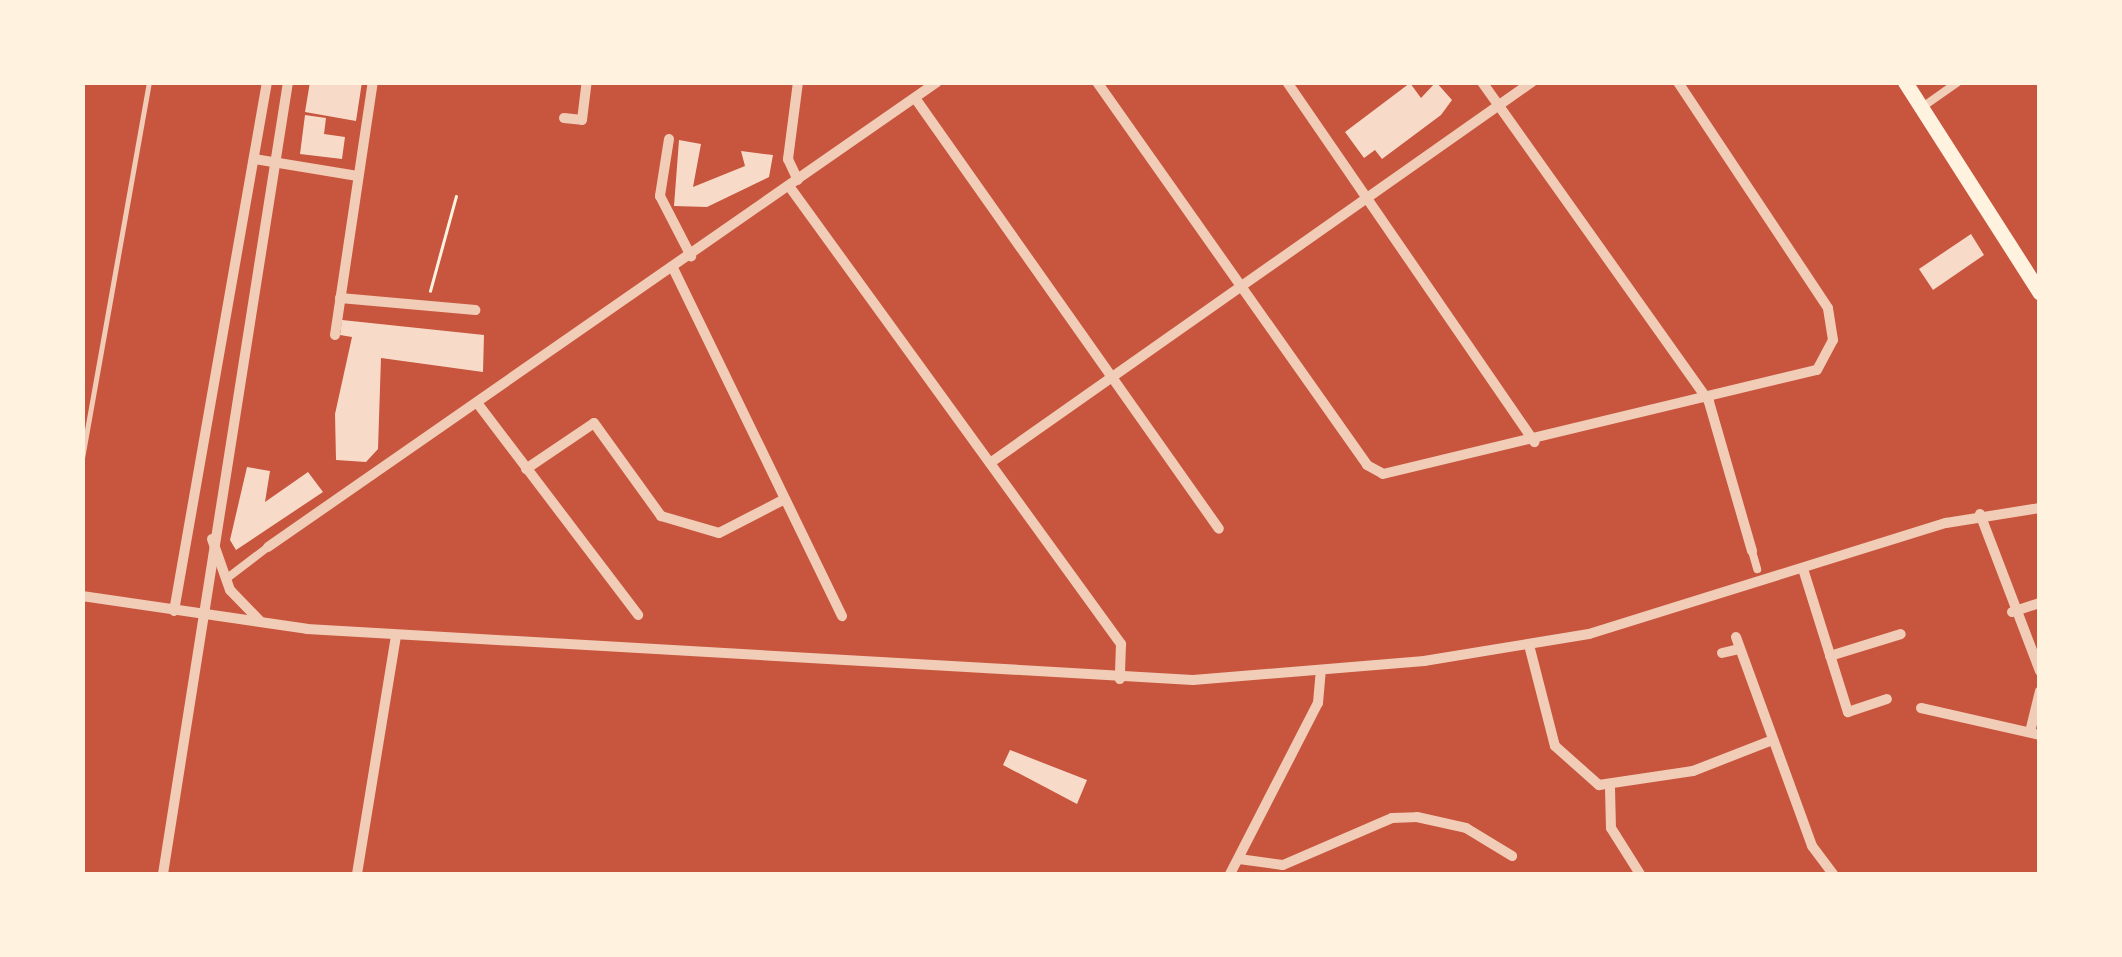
<!DOCTYPE html>
<style>
body{margin:0}
#map{position:relative;width:2122px;height:957px;overflow:hidden;background:#c8553d;font-family:"Varela Round",sans-serif}
div>[style]{position:absolute}
.building>*{inset:0;background:#f7dbc8}
.path>*{height:2.5px;margin:-1.25px;padding:0 1.25px;transform-origin:1.25px;border-radius:1.25px;background:#fff3e0}
.service>*{height:5px;margin:-2.5px;padding:0 2.5px;transform-origin:2.5px;border-radius:2.5px;background:#f1ccb7}
.pedestrian>*{height:8px;margin:-4px;padding:0 4px;transform-origin:4px;border-radius:4px;background:#f1ccb7}
.minor>*{height:10px;margin:-5px;padding:0 5px;transform-origin:5px;border-radius:5px;background:#f1ccb7}
.primary>*{height:15px;margin:-7.5px;padding:0 7.5px;transform-origin:7.5px;border-radius:7.5px;background:#fff3e0}
span{translate:-50% -50%;white-space:nowrap;text-align:center;line-height:1.15;-webkit-text-stroke:8px #fff3e0;paint-order:stroke}
.frame{position:absolute;inset:0;border:85px solid #fff3e0;pointer-events:none}
</style>
<div id="map">
<div class="building">
<div style="clip-path:polygon(310px 82px,362px 82px,356px 121px,305px 112px)"></div>
<div style="clip-path:polygon(1436px 82px,1452px 100px,1441px 115px,1382px 159px,1375px 150px,1364px 158px,1345px 132px,1410px 83px,1421px 98px)"></div>
<div style="clip-path:polygon(305px 115px,326px 118px,324px 134px,345px 137px,342px 159px,300px 154px)"></div>
<div style="clip-path:polygon(679px 140px,701px 144px,693px 187px,745px 166px,741px 151px,773px 155px,769px 177px,707px 207px,674px 206px)"></div>
<div style="clip-path:polygon(1971px 234px,1984px 255px,1933px 290px,1919px 269px)"></div>
<div style="clip-path:polygon(342px 320px,484px 335px,483px 372px,381px 358px,378px 449px,366px 462px,336px 460px,335px 414px,352px 337px,340px 335px)"></div>
<div style="clip-path:polygon(247px 467px,270px 471px,265px 502px,308px 472px,323px 492px,236px 550px,230px 540px)"></div>
<div style="clip-path:polygon(1010px 750px,1087px 780px,1077px 804px,1003px 765px)"></div>
</div>
<div class="path">
<div style="left:430px;top:291px;width:98px;rotate:-74.7deg"></div>
</div>
<div class="service">
<div style="left:82px;top:458px;width:382px;rotate:-79.9deg"></div>
</div>
<div class="pedestrian">
<div style="left:1921px;top:108px;width:45px;rotate:-35.1deg"></div>
<div style="left:1752px;top:551px;width:19px;rotate:74deg"></div>
<div style="left:226px;top:579px;width:53px;rotate:-37.3deg"></div>
</div>
<div class="minor">
<div style="left:798px;top:82px;width:78px;rotate:97.4deg"></div>
<div style="left:788px;top:159px;width:23px;rotate:65deg"></div>
<div style="left:1097px;top:82px;width:469px;rotate:54.8deg"></div>
<div style="left:1367px;top:465px;width:18px;rotate:29deg"></div>
<div style="left:1383px;top:474px;width:446px;rotate:-13.5deg"></div>
<div style="left:1817px;top:370px;width:34px;rotate:-62deg"></div>
<div style="left:1833px;top:340px;width:32px;rotate:-99deg"></div>
<div style="left:1828px;top:308px;width:271px;rotate:-123.6deg"></div>
<div style="left:1287px;top:82px;width:437px;rotate:55.5deg"></div>
<div style="left:1482px;top:82px;width:392px;rotate:54.6deg"></div>
<div style="left:1709px;top:402px;width:155px;rotate:73.9deg"></div>
<div style="left:915px;top:98px;width:527px;rotate:54.8deg"></div>
<div style="left:564px;top:118px;width:18px;rotate:6deg"></div>
<div style="left:582px;top:120px;width:38px;rotate:-83deg"></div>
<div style="left:669px;top:139px;width:58px;rotate:99deg"></div>
<div style="left:660px;top:196px;width:68px;rotate:62.7deg"></div>
<div style="left:254px;top:159px;width:105px;rotate:9.3deg"></div>
<div style="left:789px;top:186px;width:566px;rotate:54.06deg"></div>
<div style="left:1121px;top:644px;width:35px;rotate:92deg"></div>
<div style="left:673px;top:268px;width:387px;rotate:64.1deg"></div>
<div style="left:340px;top:298px;width:136px;rotate:5.1deg"></div>
<div style="left:335px;top:335px;width:256px;rotate:-81.5deg"></div>
<div style="left:478px;top:404px;width:265px;rotate:52.8deg"></div>
<div style="left:990px;top:463px;width:663px;rotate:-35.11deg"></div>
<div style="left:526px;top:469px;width:82px;rotate:-34.1deg"></div>
<div style="left:594px;top:423px;width:115px;rotate:54.2deg"></div>
<div style="left:661px;top:516px;width:60px;rotate:16.3deg"></div>
<div style="left:719px;top:533px;width:72px;rotate:-27.3deg"></div>
<div style="left:1980px;top:514px;width:168px;rotate:69.1deg"></div>
<div style="left:212px;top:539px;width:54px;rotate:70.6deg"></div>
<div style="left:230px;top:590px;width:43px;rotate:45.9deg"></div>
<div style="left:268px;top:547px;width:815px;rotate:-34.8deg"></div>
<div style="left:1804px;top:572px;width:147px;rotate:72.6deg"></div>
<div style="left:1848px;top:712px;width:41px;rotate:-18.4deg"></div>
<div style="left:82px;top:596px;width:227px;rotate:8.3deg"></div>
<div style="left:307px;top:629px;width:887px;rotate:3.29deg"></div>
<div style="left:1193px;top:680px;width:232px;rotate:-4.7deg"></div>
<div style="left:1424px;top:661px;width:167px;rotate:-9.3deg"></div>
<div style="left:1589px;top:634px;width:374px;rotate:-17.3deg"></div>
<div style="left:1946px;top:523px;width:95px;rotate:-9.1deg"></div>
<div style="left:174px;top:611px;width:537px;rotate:-80.03deg"></div>
<div style="left:2012px;top:612px;width:29px;rotate:-18deg"></div>
<div style="left:1736px;top:637px;width:222px;rotate:70deg"></div>
<div style="left:1812px;top:846px;width:35px;rotate:53deg"></div>
<div style="left:1529px;top:645px;width:104px;rotate:75.6deg"></div>
<div style="left:1555px;top:746px;width:59px;rotate:41.6deg"></div>
<div style="left:1599px;top:785px;width:95px;rotate:-8.5deg"></div>
<div style="left:1693px;top:771px;width:83px;rotate:-21.3deg"></div>
<div style="left:1722px;top:653px;width:17px;rotate:-13deg"></div>
<div style="left:1830px;top:656px;width:74px;rotate:-17.2deg"></div>
<div style="left:1921px;top:708px;width:122px;rotate:12.8deg"></div>
<div style="left:2030px;top:732px;width:42px;rotate:-76.3deg"></div>
<div style="left:1610px;top:788px;width:40px;rotate:88.6deg"></div>
<div style="left:1611px;top:828px;width:54px;rotate:57.8deg"></div>
<div style="left:1239px;top:859px;width:44px;rotate:7.8deg"></div>
<div style="left:1283px;top:865px;width:119px;rotate:-23.3deg"></div>
<div style="left:1392px;top:818px;width:25px;rotate:-2deg"></div>
<div style="left:1417px;top:817px;width:50px;rotate:12.7deg"></div>
<div style="left:1466px;top:828px;width:54px;rotate:31.3deg"></div>
<div style="left:163px;top:874px;width:802px;rotate:-81.03deg"></div>
<div style="left:357px;top:874px;width:241px;rotate:-80.7deg"></div>
<div style="left:1230px;top:874px;width:192px;rotate:-62.8deg"></div>
<div style="left:1318px;top:703px;width:32px;rotate:-85deg"></div>
</div>
<div class="primary">
<div style="left:1905px;top:82px;width:250px;rotate:57.4deg"></div>
</div>
<div class="frame"></div>
</div>
